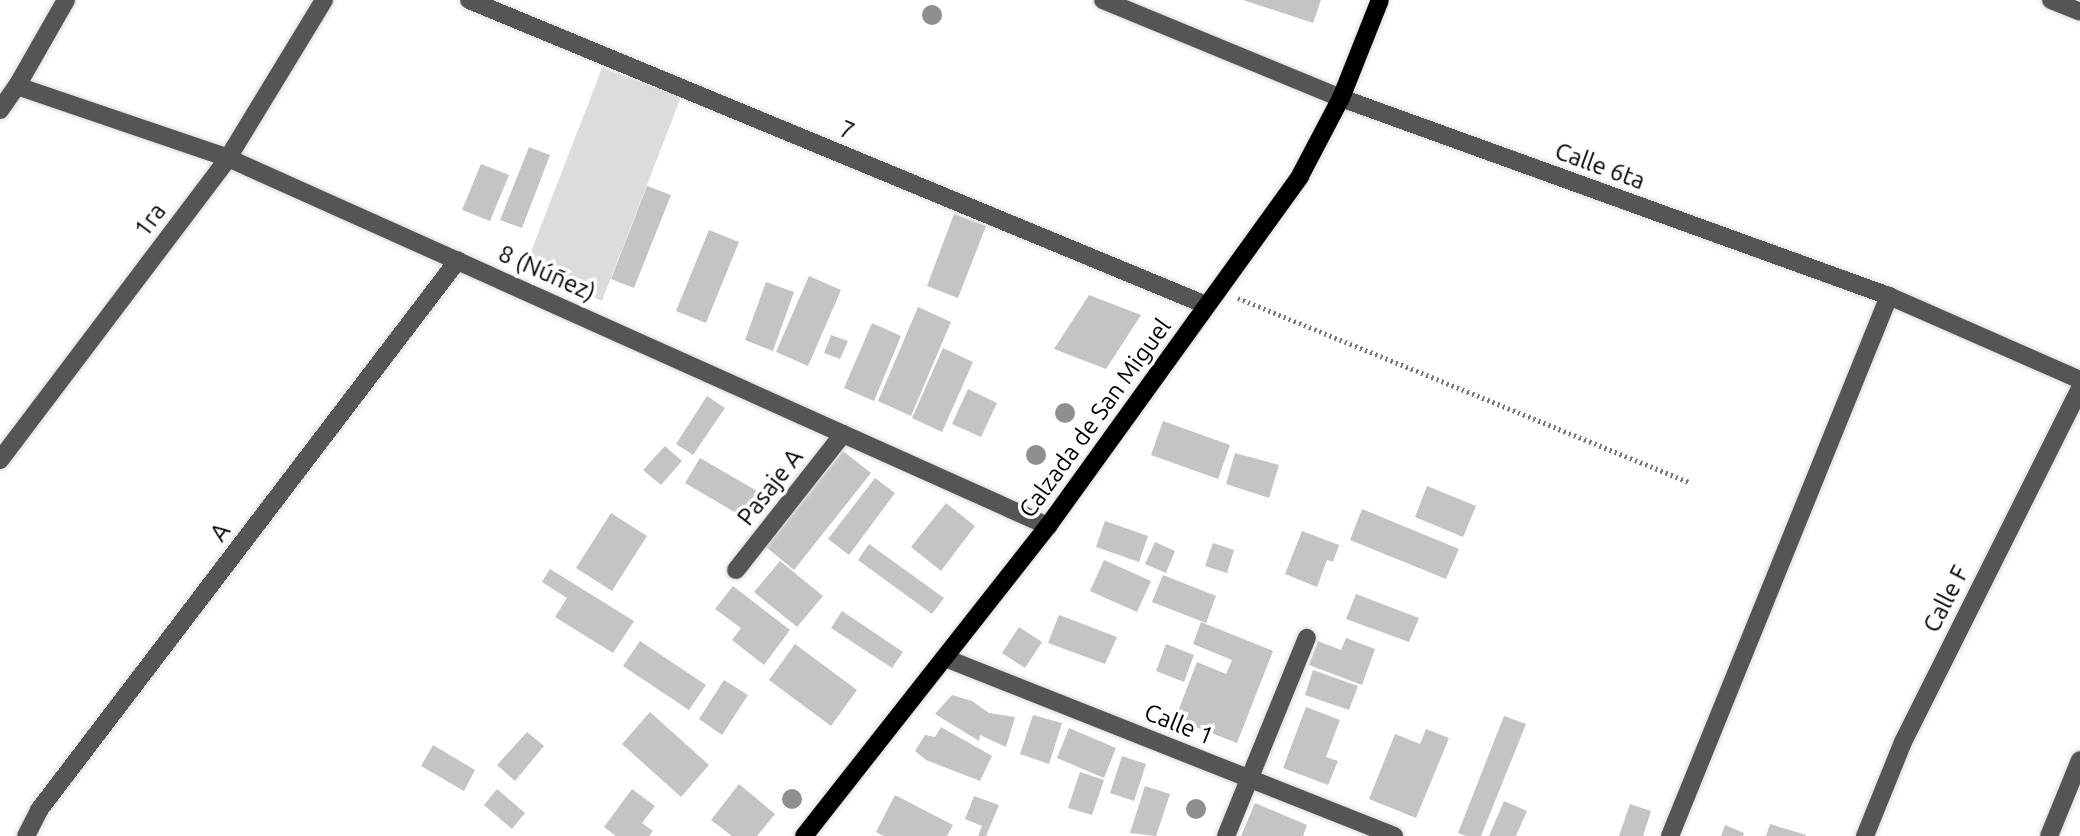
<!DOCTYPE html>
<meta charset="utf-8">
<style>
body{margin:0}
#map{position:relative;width:2080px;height:836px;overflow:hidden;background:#fff;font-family:Ubuntu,sans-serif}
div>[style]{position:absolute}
.green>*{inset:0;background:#dcdcdc}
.building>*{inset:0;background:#c4c4c4}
.path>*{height:4.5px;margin-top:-2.25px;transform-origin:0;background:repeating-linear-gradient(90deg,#777 0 2px,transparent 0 5.5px)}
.roads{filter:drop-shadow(0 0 2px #dbdbdb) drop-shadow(0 0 2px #dbdbdb)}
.minor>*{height:18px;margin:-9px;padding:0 9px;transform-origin:9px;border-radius:9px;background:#555}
.major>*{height:18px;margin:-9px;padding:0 9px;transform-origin:9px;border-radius:9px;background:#000}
.trees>*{width:20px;height:20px;margin:-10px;border-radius:50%;background:#8f8f8f}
span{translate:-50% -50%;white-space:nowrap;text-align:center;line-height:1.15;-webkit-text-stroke:7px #fff;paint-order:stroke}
.street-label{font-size:24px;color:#000}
</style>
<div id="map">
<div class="green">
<div style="clip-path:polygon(602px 68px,681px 97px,602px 301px,525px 267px)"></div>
</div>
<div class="building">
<div style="clip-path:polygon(1243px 0,1321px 0,1313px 23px)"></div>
<div style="clip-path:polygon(529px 147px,550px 155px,522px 228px,500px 220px)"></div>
<div style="clip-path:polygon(481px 164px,509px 175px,490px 221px,462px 210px)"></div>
<div style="clip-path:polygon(647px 186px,671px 195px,634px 288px,611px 279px)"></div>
<div style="clip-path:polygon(954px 214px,986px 226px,958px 298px,927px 286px)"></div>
<div style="clip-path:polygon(709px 230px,739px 242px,706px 323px,676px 311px)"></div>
<div style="clip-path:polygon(809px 276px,841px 290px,808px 366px,776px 352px)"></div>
<div style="clip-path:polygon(766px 282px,794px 292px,773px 351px,745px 340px)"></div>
<div style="clip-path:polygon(1089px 295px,1141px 315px,1106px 369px,1054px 349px)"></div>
<div style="clip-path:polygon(918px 307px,951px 322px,911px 416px,878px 401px)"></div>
<div style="clip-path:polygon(872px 323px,901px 336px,874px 401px,844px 388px)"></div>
<div style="clip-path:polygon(831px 335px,848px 341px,840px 359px,824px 353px)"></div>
<div style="clip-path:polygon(943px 348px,973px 362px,942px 432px,912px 418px)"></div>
<div style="clip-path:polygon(968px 389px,997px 403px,981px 437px,952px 424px)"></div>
<div style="clip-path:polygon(707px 396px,725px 408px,693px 455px,676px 444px)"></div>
<div style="clip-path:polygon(1163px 421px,1230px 445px,1218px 479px,1151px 455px)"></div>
<div style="clip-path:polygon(665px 446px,682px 461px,661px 485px,643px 470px)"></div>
<div style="clip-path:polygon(843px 451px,871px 473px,794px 570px,766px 547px)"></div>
<div style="clip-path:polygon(1235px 453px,1279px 465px,1269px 498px,1226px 484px)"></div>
<div style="clip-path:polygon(700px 458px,757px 491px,743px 517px,685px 483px)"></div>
<div style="clip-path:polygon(875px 478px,895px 493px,849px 555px,828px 539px)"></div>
<div style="clip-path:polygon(1427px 486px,1476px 506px,1463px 537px,1415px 517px)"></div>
<div style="clip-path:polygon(946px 503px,975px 526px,941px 571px,911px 547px)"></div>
<div style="clip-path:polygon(1362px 509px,1459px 549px,1446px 579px,1350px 540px)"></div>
<div style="clip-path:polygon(611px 513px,647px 536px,612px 591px,576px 568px)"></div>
<div style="clip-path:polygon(1105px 521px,1148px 536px,1139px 562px,1096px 547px)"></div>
<div style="clip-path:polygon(1302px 531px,1339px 545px,1333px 562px,1327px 560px,1317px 587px,1285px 574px)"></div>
<div style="clip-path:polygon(1155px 542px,1175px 551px,1166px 573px,1145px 564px)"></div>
<div style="clip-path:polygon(1213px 543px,1234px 550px,1227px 573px,1205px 566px)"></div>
<div style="clip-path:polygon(869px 544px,944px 598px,932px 614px,858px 560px)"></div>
<div style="clip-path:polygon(1104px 560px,1151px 581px,1137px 612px,1090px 591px)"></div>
<div style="clip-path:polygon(780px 561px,823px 596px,797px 627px,754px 592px)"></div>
<div style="clip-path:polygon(550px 569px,634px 621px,613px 653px,555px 617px,567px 598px,542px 582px)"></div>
<div style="clip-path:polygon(1163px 575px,1216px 596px,1206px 623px,1152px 602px)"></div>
<div style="clip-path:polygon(733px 586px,790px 630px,764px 665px,732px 640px,741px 628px,715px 609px)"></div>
<div style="clip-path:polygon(1356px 594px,1419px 618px,1409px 642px,1346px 619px)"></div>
<div style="clip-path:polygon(842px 611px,903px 652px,892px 668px,831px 628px)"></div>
<div style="clip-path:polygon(1059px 615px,1117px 637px,1105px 664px,1048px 643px)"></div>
<div style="clip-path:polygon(1201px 622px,1273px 651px,1237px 743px,1175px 719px,1197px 662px,1226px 674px,1232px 660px,1193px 644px)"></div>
<div style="clip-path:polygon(1019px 627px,1042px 642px,1025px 668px,1002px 653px)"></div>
<div style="clip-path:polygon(1346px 638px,1375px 649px,1362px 685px,1309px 665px,1318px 641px,1341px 650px)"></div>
<div style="clip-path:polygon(640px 641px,706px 685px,689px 710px,623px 666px)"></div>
<div style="clip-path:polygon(795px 644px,857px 690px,831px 726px,769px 680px)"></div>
<div style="clip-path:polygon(1166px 644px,1194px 655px,1184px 682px,1156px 671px)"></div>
<div style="clip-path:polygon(1313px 670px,1358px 686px,1349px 710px,1305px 695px)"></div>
<div style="clip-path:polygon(724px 680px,748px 695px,722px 735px,699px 719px)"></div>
<div style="clip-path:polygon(952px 695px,972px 701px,989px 713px,1015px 717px,1006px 747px,980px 735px,979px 741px,935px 714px)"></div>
<div style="clip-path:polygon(1306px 707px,1340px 720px,1326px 757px,1338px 761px,1328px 785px,1283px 768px)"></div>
<div style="clip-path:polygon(650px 712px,709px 765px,681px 797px,622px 744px)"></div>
<div style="clip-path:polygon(1033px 715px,1062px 723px,1049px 764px,1020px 754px)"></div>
<div style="clip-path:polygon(1504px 716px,1526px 724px,1481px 836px,1466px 836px,1458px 833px)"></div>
<div style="clip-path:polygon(941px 727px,992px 756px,980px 781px,926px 760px,915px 751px,925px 735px,935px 737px)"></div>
<div style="clip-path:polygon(1069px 728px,1116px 748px,1104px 778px,1057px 758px)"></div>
<div style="clip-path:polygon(1426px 729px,1449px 738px,1416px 818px,1369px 799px,1395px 734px,1420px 744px)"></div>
<div style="clip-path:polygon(527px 732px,544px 746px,515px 781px,497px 765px)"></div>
<div style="clip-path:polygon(433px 745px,475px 770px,464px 791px,421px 766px)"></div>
<div style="clip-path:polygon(1122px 756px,1146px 764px,1134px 801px,1110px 793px)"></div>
<div style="clip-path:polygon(1080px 772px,1104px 780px,1092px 815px,1068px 808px)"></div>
<div style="clip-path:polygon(739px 784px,775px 814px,757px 836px,732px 836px,711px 820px)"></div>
<div style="clip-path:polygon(1145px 786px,1170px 794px,1156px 836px,1130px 833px)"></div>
<div style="clip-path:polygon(497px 789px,525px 813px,512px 829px,484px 805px)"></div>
<div style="clip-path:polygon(632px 789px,655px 806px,642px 823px,653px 831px,649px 836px,616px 836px,604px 827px)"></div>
<div style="clip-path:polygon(895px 795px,953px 825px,947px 836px,884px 836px,876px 832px)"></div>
<div style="clip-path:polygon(974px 796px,999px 805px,986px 836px,978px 836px,982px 826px,965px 819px)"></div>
<div style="clip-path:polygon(1504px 801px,1527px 811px,1516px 836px,1489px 836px)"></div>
<div style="clip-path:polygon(1255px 803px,1307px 825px,1303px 836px,1241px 836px)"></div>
<div style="clip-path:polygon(1630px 804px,1651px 811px,1643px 836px,1619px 836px)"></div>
<div style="clip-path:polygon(1770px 824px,1806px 835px,1806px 836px,1766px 836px)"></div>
<div style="clip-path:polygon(1725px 825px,1744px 833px,1743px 836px,1721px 836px)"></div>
</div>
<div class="path">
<div style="left:1238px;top:298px;width:488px;rotate:22.2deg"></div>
</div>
<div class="roads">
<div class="minor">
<div style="left:469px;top:0;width:798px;rotate:22.48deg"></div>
<div style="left:1103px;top:0;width:257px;rotate:22.4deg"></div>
<div style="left:1341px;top:98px;width:583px;rotate:19.87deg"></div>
<div style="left:1889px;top:296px;width:209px;rotate:23.7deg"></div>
<div style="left:2051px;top:0;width:31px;rotate:22deg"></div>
<div style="left:17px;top:86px;width:223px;rotate:18.8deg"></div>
<div style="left:228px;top:158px;width:899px;rotate:24.17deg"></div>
<div style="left:0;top:110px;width:29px;rotate:-55deg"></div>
<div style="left:17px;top:86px;width:99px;rotate:-60.3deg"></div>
<div style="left:0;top:460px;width:378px;rotate:-52.9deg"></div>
<div style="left:228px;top:158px;width:185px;rotate:-58.7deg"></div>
<div style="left:736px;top:570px;width:173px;rotate:-51.8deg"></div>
<div style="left:945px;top:658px;width:483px;rotate:21.6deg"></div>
<div style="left:26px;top:836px;width:29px;rotate:-63deg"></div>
<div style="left:39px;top:810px;width:691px;rotate:-52.7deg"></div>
<div style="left:1226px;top:836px;width:214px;rotate:-67.8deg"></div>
<div style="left:1670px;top:836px;width:583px;rotate:-67.92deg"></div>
<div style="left:1865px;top:836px;width:101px;rotate:-68deg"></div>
<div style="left:1903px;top:742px;width:396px;rotate:-63.4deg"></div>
<div style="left:2049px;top:836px;width:82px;rotate:-67.8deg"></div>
</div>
<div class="major">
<div style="left:804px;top:836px;width:395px;rotate:-51.8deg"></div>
<div style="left:1048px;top:526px;width:431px;rotate:-54.2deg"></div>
<div style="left:1300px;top:176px;width:88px;rotate:-62.3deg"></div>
<div style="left:1341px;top:98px;width:105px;rotate:-68.3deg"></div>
</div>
</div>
<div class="trees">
<div style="left:932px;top:15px"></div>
<div style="left:1065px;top:413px"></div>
<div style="left:1036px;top:455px"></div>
<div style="left:792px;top:799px"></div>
<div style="left:1196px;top:809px"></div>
</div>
<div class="street-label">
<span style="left:847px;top:130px;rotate:23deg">7</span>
<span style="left:1600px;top:166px;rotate:20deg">Calle 6ta</span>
<span style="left:150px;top:220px;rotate:-53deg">1ra</span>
<span style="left:547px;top:273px;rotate:24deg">8 (Núñez)</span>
<span style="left:1095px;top:418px;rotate:-54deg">Calzada de San Miguel</span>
<span style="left:770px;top:487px;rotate:-52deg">Pasaje A</span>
<span style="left:220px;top:532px;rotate:-53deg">A</span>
<span style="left:1946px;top:599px;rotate:-63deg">Calle F</span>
<span style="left:1179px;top:724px;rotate:22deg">Calle 1</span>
</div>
</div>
